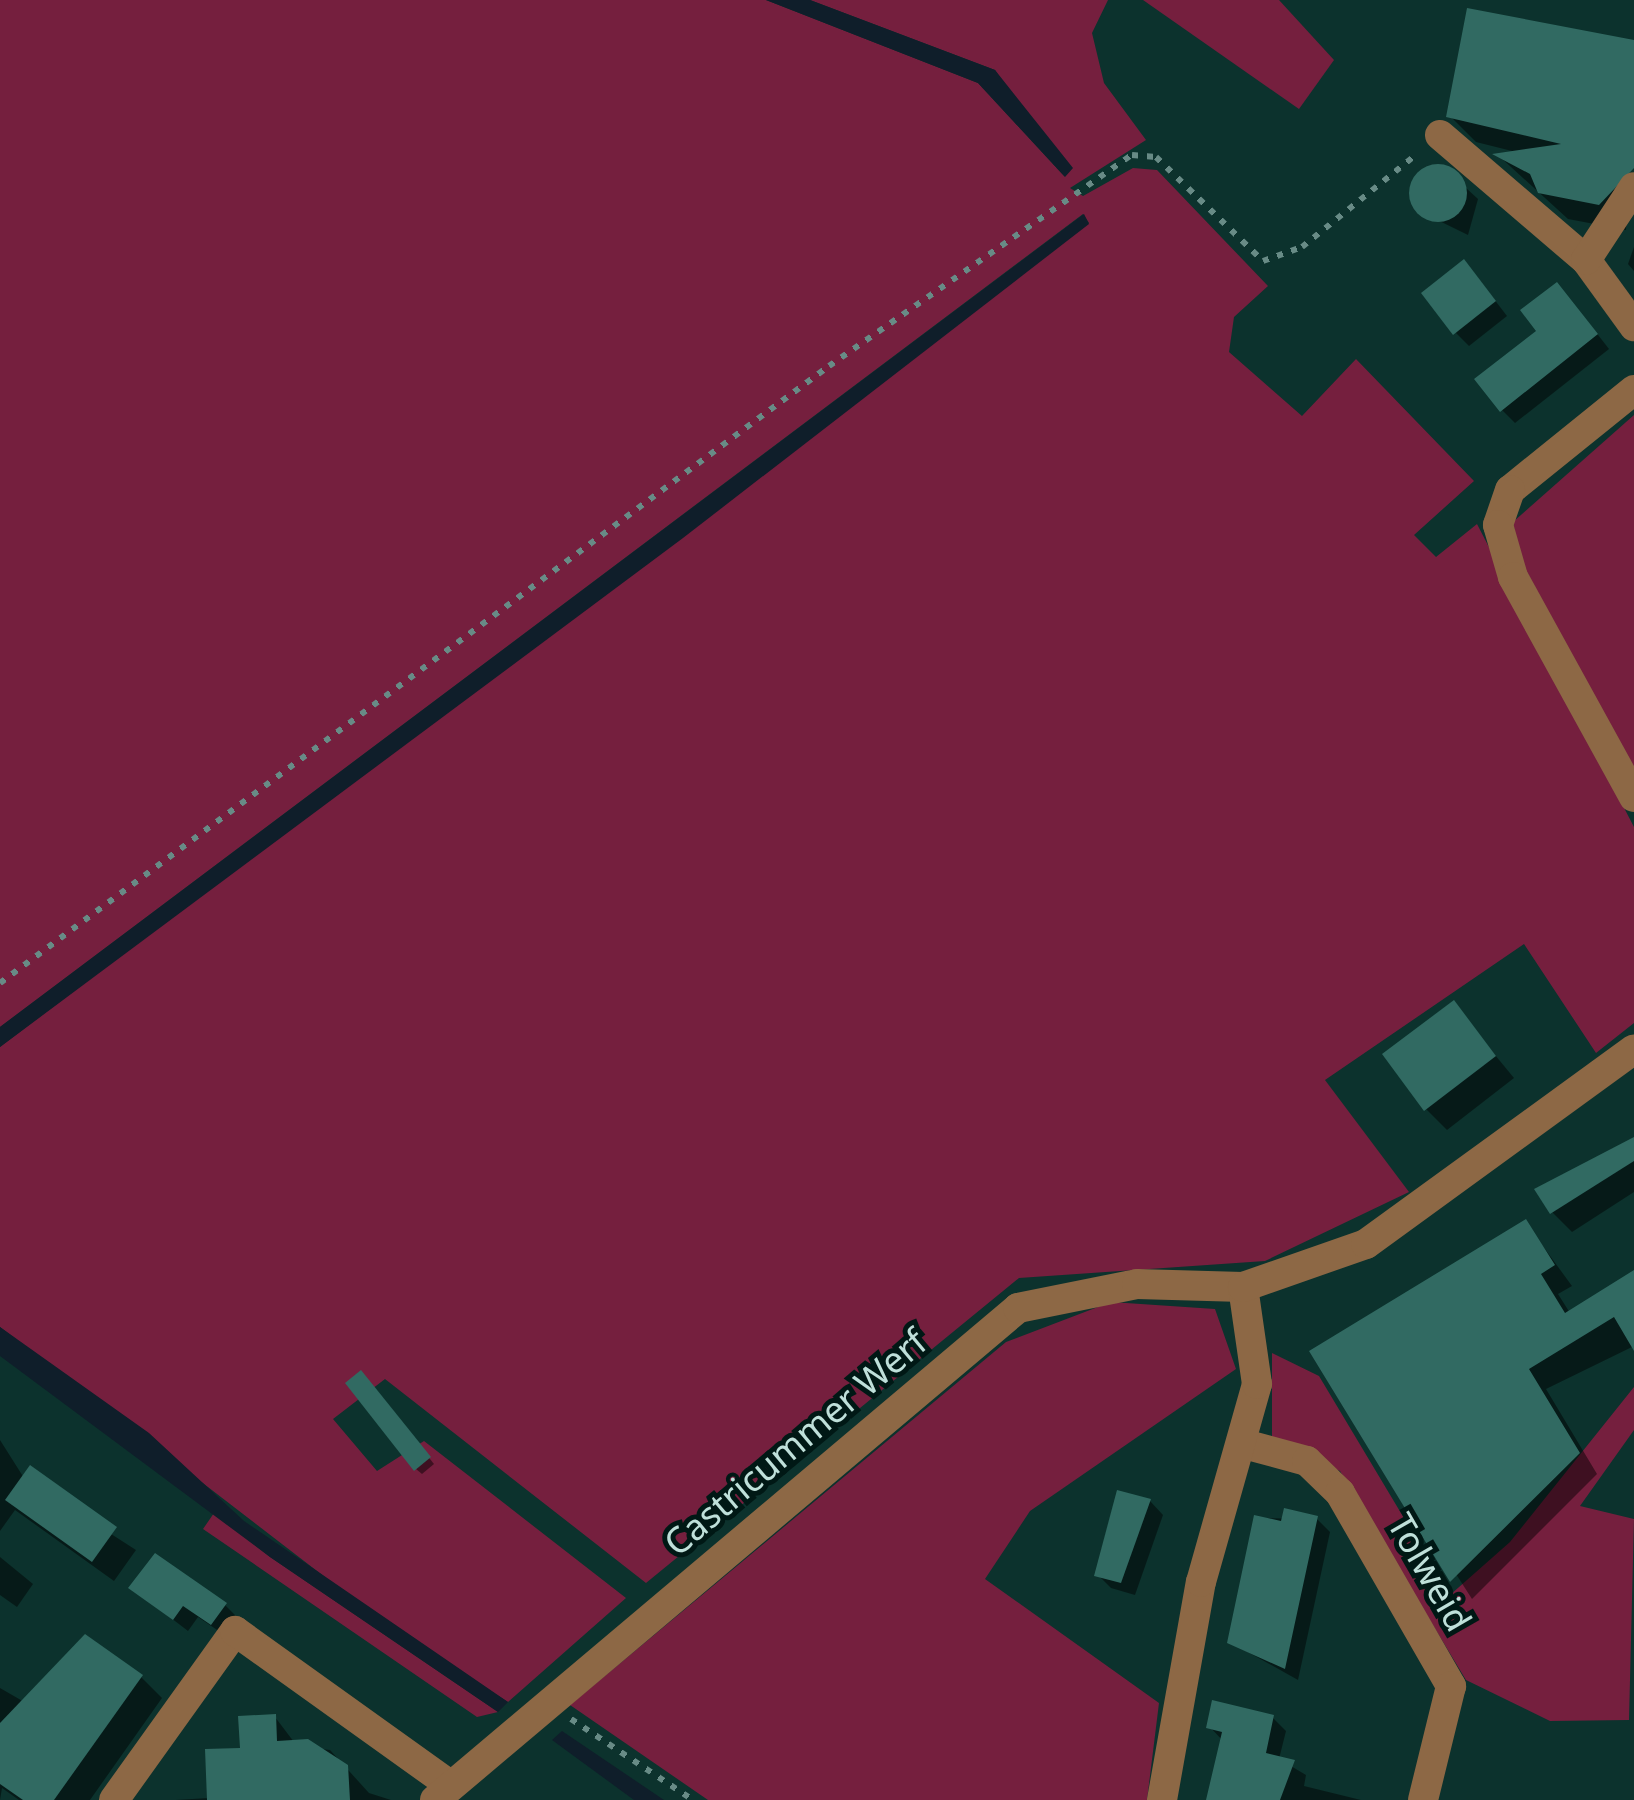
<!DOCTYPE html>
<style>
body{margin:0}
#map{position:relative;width:1634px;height:1800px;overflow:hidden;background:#0c322d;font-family:"Noto Sans",sans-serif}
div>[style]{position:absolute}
.green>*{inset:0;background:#751f3e}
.water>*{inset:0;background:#0f1e2a}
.shadow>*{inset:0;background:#0007}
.building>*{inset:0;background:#316a62}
.round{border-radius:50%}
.path>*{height:6px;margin-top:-3px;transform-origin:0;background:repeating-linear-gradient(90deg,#688b86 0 6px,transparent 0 15px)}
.minor>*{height:30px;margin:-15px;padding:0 15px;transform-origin:15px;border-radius:15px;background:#8d6845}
span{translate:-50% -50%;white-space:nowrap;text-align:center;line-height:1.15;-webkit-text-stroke:10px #001815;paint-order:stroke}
.street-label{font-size:36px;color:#bfe0da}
</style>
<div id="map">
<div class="green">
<div style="clip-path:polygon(0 0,766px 0,978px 83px,1065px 177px,995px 70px,810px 0,1108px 0,1092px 33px,1104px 83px,1146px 140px,1070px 188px,1083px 196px,1133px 168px,1157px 170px,1268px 286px,1234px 317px,1229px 352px,1302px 416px,1356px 359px,1474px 481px,1414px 535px,1436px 557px,1477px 524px,1634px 827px,1634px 1023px,1596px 1053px,1524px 944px,1325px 1080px,1409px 1192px,1265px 1261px,1019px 1278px,646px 1583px,385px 1379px,333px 1419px,377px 1471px,424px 1441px,626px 1598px,508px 1702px,395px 1631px,0 1327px,0 1047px,1089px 223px,1083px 214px,0 1027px)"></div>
<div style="clip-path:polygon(1143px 0,1279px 0,1334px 60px,1299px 109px)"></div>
<div style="clip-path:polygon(1634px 415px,1634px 773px,1520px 559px,1513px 522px)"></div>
<div style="clip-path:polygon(1111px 1302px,1215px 1309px,1236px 1369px,1030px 1511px,985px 1579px,1159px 1703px,1147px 1800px,708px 1800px,570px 1705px,1006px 1342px)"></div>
<div style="clip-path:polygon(1272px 1353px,1319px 1376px,1450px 1595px,1510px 1542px,1634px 1387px,1634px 1430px,1580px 1506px,1634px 1519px,1629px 1720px,1550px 1721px,1466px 1680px,1340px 1471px,1272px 1442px)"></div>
<div style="clip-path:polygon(214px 1513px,270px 1557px,498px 1712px,477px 1717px,203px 1529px)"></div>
</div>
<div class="water">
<div style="clip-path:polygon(766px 0,810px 0,995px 70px,1073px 168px,1065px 177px,978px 83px)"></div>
<div style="clip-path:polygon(1084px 214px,1089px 224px,683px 538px,0 1047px,0 1027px)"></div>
<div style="clip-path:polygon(0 1327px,149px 1433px,244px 1521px,508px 1702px,498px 1712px,270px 1557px,0 1356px)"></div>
<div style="clip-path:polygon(562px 1731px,664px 1800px,634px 1800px,552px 1740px)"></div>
</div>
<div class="shadow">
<div style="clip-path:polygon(1634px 43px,1626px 230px,1568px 219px,1499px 156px,1520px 153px,1476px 142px,1450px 116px)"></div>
<div style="clip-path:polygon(1441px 165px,1478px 199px,1468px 235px,1421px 212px,1417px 178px)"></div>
<div style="clip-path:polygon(1634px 247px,1634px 271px,1628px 264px)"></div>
<div style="clip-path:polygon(1477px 277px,1507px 316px,1469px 346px,1456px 333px)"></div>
<div style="clip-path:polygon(1570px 299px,1609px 349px,1515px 423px,1502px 410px)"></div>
<div style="clip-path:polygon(1453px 1004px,1514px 1078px,1447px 1130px,1426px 1109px)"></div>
<div style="clip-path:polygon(1634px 1139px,1634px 1192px,1572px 1232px,1552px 1212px)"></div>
<div style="clip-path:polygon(1526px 1223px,1572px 1286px,1558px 1294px,1570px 1313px,1634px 1273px,1634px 1346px,1546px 1389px,1597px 1474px,1472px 1599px,1314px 1352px)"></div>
<div style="clip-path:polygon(367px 1380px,434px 1464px,422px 1474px,416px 1469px)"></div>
<div style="clip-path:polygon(0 1440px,24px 1478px,136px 1550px,114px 1581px,15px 1510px,0 1531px)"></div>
<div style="clip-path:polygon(1150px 1501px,1163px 1515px,1135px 1595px,1111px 1588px,1098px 1575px)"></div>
<div style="clip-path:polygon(1257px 1518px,1317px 1519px,1330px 1532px,1298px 1680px,1230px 1642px)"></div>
<div style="clip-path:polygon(0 1557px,33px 1584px,17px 1607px,0 1595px)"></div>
<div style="clip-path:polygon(132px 1588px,225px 1605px,238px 1618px,226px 1636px,198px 1617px,188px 1631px)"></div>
<div style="clip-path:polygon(141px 1677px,162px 1698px,90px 1800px,19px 1800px,2px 1788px,0 1800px,0 1688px,26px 1703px)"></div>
<div style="clip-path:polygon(275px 1717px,297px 1746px,330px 1750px,369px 1793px,391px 1800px,175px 1800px,209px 1798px)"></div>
<div style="clip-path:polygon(1273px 1718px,1286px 1731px,1279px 1759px,1306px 1775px,1304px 1786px,1361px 1800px,1210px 1800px,1223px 1741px,1210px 1727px)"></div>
</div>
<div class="building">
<div style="clip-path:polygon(1467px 8px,1634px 40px,1634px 168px,1599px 205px,1538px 193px,1530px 174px,1492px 154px,1561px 144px,1446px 117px)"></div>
<div class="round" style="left:1409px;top:164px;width:58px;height:58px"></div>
<div style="clip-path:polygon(1464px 259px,1496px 301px,1453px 335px,1421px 293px)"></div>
<div style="clip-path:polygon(1557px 282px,1598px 334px,1500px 412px,1474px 379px,1536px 331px,1520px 310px)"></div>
<div style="clip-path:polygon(1454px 1000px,1496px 1056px,1424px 1111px,1382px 1054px)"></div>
<div style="clip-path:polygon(1634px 1137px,1634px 1161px,1550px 1214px,1534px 1189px)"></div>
<div style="clip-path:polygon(1526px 1219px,1555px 1265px,1541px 1274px,1565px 1313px,1634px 1270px,1634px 1351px,1614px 1317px,1529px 1369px,1580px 1453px,1450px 1582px,1309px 1351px)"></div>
<div style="clip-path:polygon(361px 1370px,431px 1457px,414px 1471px,345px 1383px)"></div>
<div style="clip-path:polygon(30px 1465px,117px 1527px,92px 1562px,5px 1500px)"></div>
<div style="clip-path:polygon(1117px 1490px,1151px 1499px,1121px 1583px,1094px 1576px)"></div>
<div style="clip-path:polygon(1284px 1508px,1318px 1516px,1285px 1669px,1227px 1643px,1254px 1515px,1281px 1521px)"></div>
<div style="clip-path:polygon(155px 1553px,227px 1603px,211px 1625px,183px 1606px,173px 1620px,128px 1588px)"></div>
<div style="clip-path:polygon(85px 1634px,143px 1675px,54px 1800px,23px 1800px,0 1784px,0 1723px)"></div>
<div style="clip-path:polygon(1212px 1700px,1274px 1715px,1266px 1753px,1295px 1760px,1280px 1800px,1206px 1800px,1222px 1732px,1206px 1728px)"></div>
<div style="clip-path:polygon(276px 1714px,277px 1741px,308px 1739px,348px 1765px,350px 1800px,207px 1800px,205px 1749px,240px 1748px,238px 1716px)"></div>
</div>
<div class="path">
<div style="left:0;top:983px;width:1033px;rotate:-36.66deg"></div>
<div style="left:829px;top:366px;width:369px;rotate:-34.9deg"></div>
<div style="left:1132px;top:155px;width:24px;rotate:5deg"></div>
<div style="left:1156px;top:157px;width:149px;rotate:44.2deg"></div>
<div style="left:1263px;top:261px;width:41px;rotate:-19.7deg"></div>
<div style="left:1302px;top:247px;width:149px;rotate:-39deg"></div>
<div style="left:571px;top:1719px;width:146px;rotate:33.6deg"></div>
</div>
<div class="minor">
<div style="left:1440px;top:135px;width:192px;rotate:40.6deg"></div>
<div style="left:1586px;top:260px;width:82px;rotate:54deg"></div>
<div style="left:1586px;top:260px;width:87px;rotate:-56.7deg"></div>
<div style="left:1634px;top:390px;width:159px;rotate:141.1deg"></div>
<div style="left:1510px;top:490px;width:37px;rotate:109deg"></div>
<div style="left:1498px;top:525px;width:54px;rotate:73.9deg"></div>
<div style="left:1513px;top:577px;width:251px;rotate:61.2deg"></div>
<div style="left:1244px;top:1444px;width:65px;rotate:15.1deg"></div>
<div style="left:1307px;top:1461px;width:46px;rotate:44.1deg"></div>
<div style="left:1340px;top:1493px;width:223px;rotate:60.1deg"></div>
<div style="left:1451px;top:1686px;width:117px;rotate:103.8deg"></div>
<div style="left:114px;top:1800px;width:208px;rotate:-54.4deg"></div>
<div style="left:235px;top:1631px;width:263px;rotate:35.6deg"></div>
<div style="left:435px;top:1800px;width:763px;rotate:-40.16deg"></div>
<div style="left:1018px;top:1308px;width:121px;rotate:-11.4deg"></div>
<div style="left:1137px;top:1284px;width:106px;rotate:1.6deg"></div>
<div style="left:1162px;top:1800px;width:221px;rotate:-79.9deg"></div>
<div style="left:1201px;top:1582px;width:206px;rotate:-74.2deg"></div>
<div style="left:1257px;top:1384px;width:98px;rotate:-98.2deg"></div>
<div style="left:1243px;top:1287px;width:130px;rotate:-19.3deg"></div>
<div style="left:1366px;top:1244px;width:331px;rotate:-36deg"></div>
</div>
<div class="street-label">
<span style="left:795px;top:1442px;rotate:-40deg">Castricummer Werf</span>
<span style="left:1430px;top:1572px;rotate:60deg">Tolweid</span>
</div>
</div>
